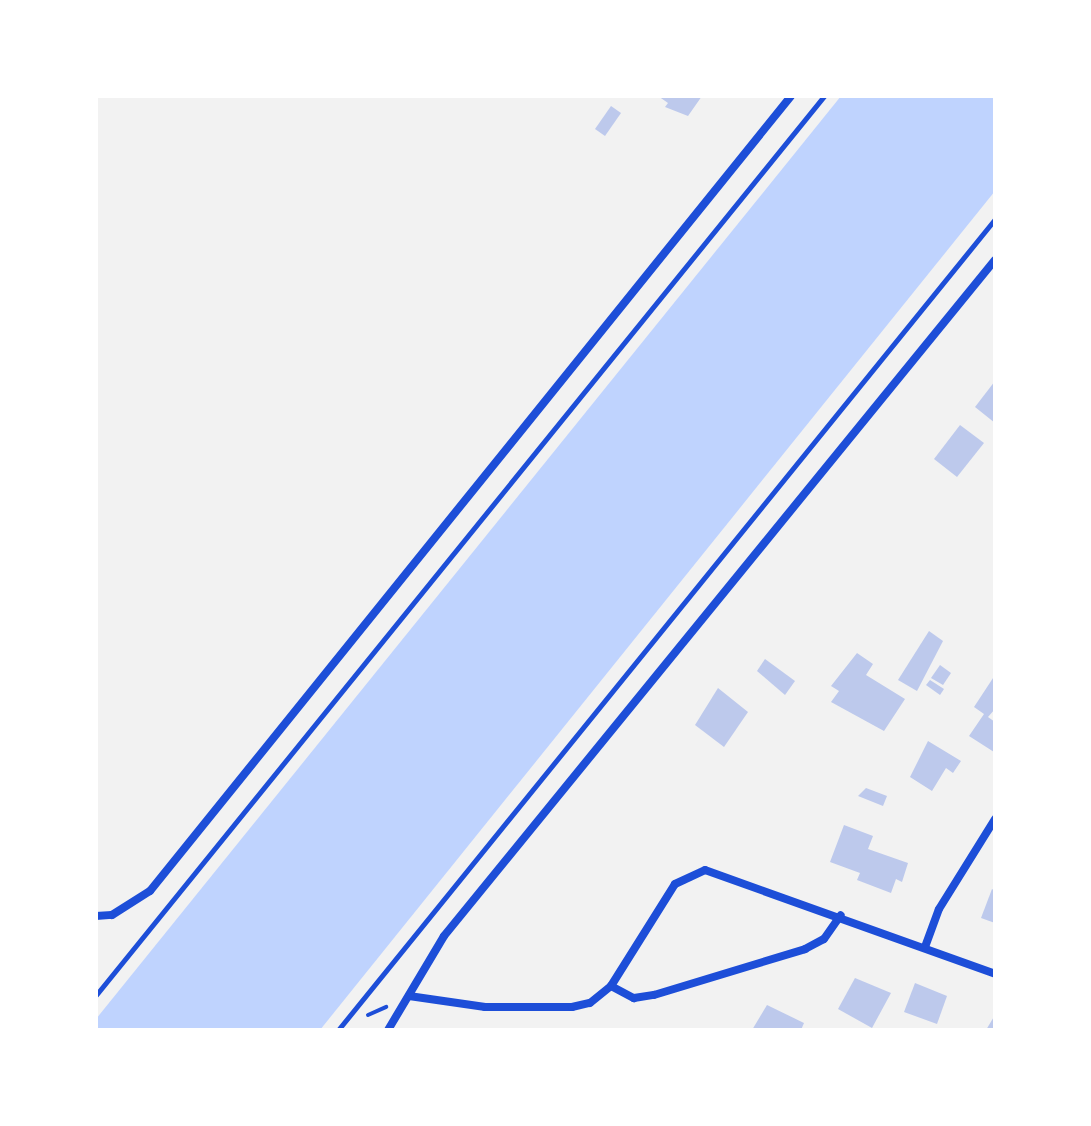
<!DOCTYPE html>
<style>
body{margin:0}
#map{position:relative;width:1091px;height:1126px;overflow:hidden;background:#f2f2f2;font-family:"Public Sans",sans-serif}
div>[style]{position:absolute}
.water>*{inset:0;background:#bfd3fe}
.building>*{inset:0;background:#bdc9ec}
.path>*{height:4px;margin:-2px;padding:0 2px;transform-origin:2px;border-radius:2px;background:#1d4ed8}
.service>*{height:5px;margin:-2.5px;padding:0 2.5px;transform-origin:2.5px;border-radius:2.5px;background:#1d4ed8}
.minor>*{height:8px;margin:-4px;padding:0 4px;transform-origin:4px;border-radius:4px;background:#1d4ed8}
span{translate:-50% -50%;white-space:nowrap;text-align:center;line-height:1.15;-webkit-text-stroke:6px #fff;paint-order:stroke}
.frame{position:absolute;inset:0;border:98px solid #fff;pointer-events:none}
</style>
<div id="map">
<div class="water">
<div style="clip-path:polygon(841px 96px,995px 96px,995px 191px,320px 1030px,96px 1030px,96px 1019px)"></div>
</div>
<div class="building">
<div style="clip-path:polygon(658px 96px,702px 96px,688px 116px,665px 107px,668px 103px)"></div>
<div style="clip-path:polygon(611px 106px,621px 113px,605px 136px,595px 129px)"></div>
<div style="clip-path:polygon(995px 381px,995px 423px,975px 407px)"></div>
<div style="clip-path:polygon(960px 425px,984px 443px,957px 477px,934px 459px)"></div>
<div style="clip-path:polygon(929px 631px,943px 641px,917px 691px,898px 680px)"></div>
<div style="clip-path:polygon(857px 653px,873px 664px,866px 675px,905px 699px,884px 731px,831px 702px,839px 691px,831px 686px)"></div>
<div style="clip-path:polygon(765px 659px,795px 681px,785px 695px,757px 671px)"></div>
<div style="clip-path:polygon(940px 665px,951px 673px,943px 685px,931px 678px)"></div>
<div style="clip-path:polygon(995px 675px,995px 709px,988px 717px,995px 722px,994px 752px,969px 736px,984px 714px,974px 707px)"></div>
<div style="clip-path:polygon(930px 680px,944px 689px,940px 695px,926px 685px)"></div>
<div style="clip-path:polygon(718px 688px,748px 712px,724px 747px,695px 725px)"></div>
<div style="clip-path:polygon(928px 741px,961px 761px,953px 773px,946px 768px,932px 791px,910px 777px)"></div>
<div style="clip-path:polygon(866px 788px,887px 796px,883px 806px,858px 796px)"></div>
<div style="clip-path:polygon(844px 825px,873px 836px,868px 849px,908px 863px,902px 882px,896px 879px,891px 893px,857px 880px,860px 873px,830px 862px)"></div>
<div style="clip-path:polygon(992px 889px,995px 891px,995px 923px,981px 918px)"></div>
<div style="clip-path:polygon(855px 978px,891px 993px,872px 1028px,838px 1009px)"></div>
<div style="clip-path:polygon(915px 983px,947px 996px,937px 1024px,904px 1012px)"></div>
<div style="clip-path:polygon(767px 1005px,804px 1023px,801px 1030px,752px 1030px)"></div>
<div style="clip-path:polygon(995px 1015px,995px 1030px,986px 1030px)"></div>
</div>
<div class="path">
<div style="left:368px;top:1015px;width:20px;rotate:-24deg"></div>
</div>
<div class="service">
<div style="left:96px;top:995px;width:1157px;rotate:-51deg"></div>
<div style="left:338px;top:1030px;width:1044px;rotate:-50.99deg"></div>
</div>
<div class="minor">
<div style="left:96px;top:916px;width:16px;rotate:-4deg"></div>
<div style="left:112px;top:915px;width:45px;rotate:-32.3deg"></div>
<div style="left:150px;top:891px;width:1021px;rotate:-51.12deg"></div>
<div style="left:925px;top:947px;width:40px;rotate:-69.8deg"></div>
<div style="left:939px;top:909px;width:106px;rotate:-58.1deg"></div>
<div style="left:611px;top:986px;width:120px;rotate:-57.9deg"></div>
<div style="left:675px;top:884px;width:33px;rotate:-25deg"></div>
<div style="left:705px;top:870px;width:308px;rotate:19.7deg"></div>
<div style="left:409px;top:996px;width:77px;rotate:8.2deg"></div>
<div style="left:485px;top:1007px;width:87px"></div>
<div style="left:572px;top:1007px;width:18px;rotate:-13deg"></div>
<div style="left:590px;top:1003px;width:27px;rotate:-39deg"></div>
<div style="left:611px;top:986px;width:26px;rotate:28deg"></div>
<div style="left:634px;top:998px;width:20px;rotate:-9deg"></div>
<div style="left:654px;top:995px;width:158px;rotate:-16.9deg"></div>
<div style="left:805px;top:949px;width:21px;rotate:-28deg"></div>
<div style="left:824px;top:939px;width:29px;rotate:-55deg"></div>
<div style="left:388px;top:1030px;width:109px;rotate:-59.2deg"></div>
<div style="left:444px;top:936px;width:872px;rotate:-50.82deg"></div>
</div>
<div class="frame"></div>
</div>
